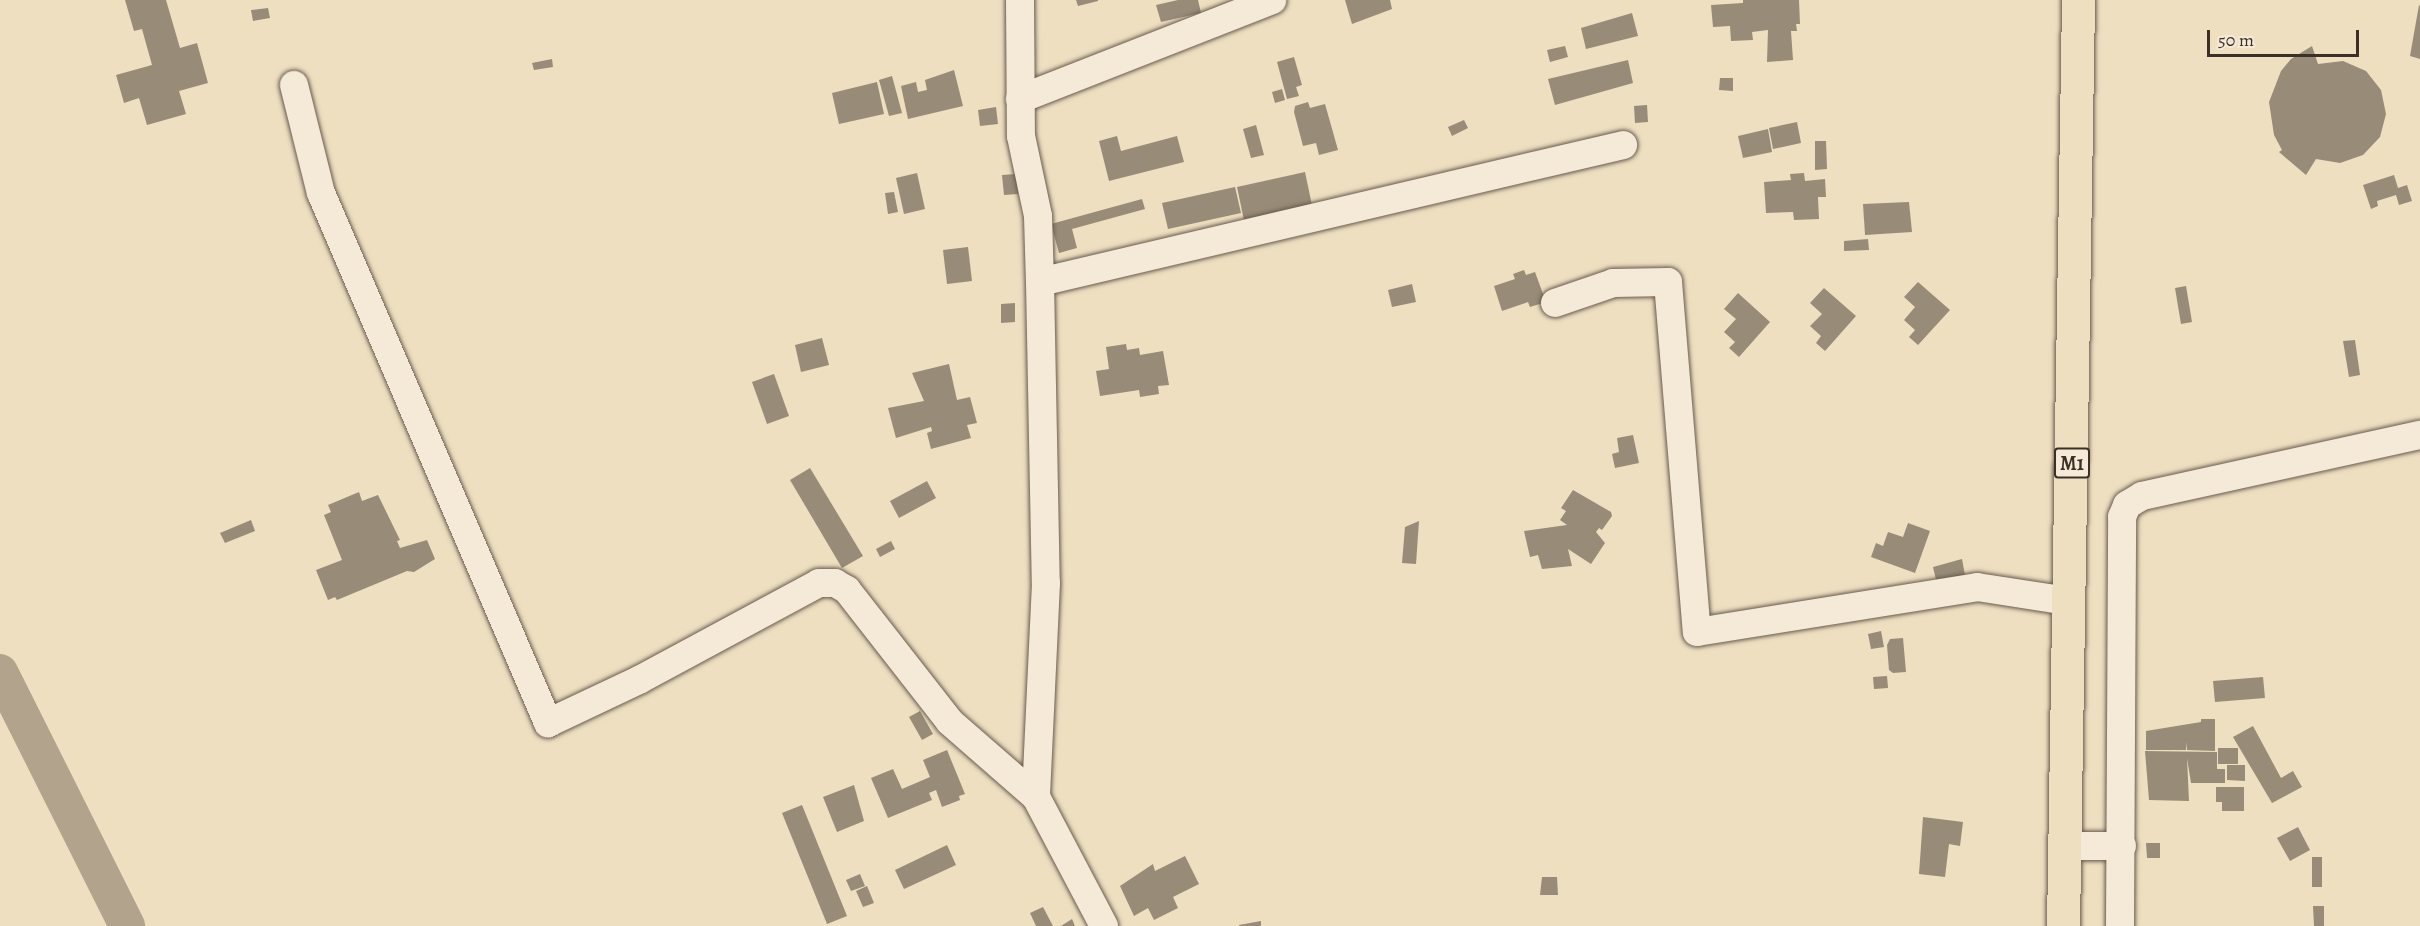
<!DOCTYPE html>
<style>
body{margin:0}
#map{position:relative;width:2420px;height:926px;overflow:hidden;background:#eedfc1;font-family:Alegreya,serif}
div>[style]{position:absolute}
.river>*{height:36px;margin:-18px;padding:0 18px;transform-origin:18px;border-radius:18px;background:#b1a38c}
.building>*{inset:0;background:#988b77}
.roads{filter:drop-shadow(0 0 2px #685b4d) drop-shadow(0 0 2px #685b4d)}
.minor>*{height:28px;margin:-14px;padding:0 14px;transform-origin:14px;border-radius:14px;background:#f4ead7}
.highway>*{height:33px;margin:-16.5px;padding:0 16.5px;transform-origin:16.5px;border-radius:16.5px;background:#eedfc1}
span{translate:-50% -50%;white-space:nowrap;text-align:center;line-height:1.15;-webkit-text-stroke:6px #f4ead7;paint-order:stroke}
.shield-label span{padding:2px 4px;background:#f4ead7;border:2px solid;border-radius:4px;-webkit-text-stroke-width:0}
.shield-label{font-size:20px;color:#3b2f26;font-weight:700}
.scale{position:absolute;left:2207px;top:30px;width:152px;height:27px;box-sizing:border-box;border:3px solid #3b2f26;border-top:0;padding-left:8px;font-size:18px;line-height:21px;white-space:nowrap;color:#3b2f26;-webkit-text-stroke:4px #f4ead7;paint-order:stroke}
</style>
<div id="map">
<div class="river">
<div style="left:0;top:672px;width:284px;rotate:63.4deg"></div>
</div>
<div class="building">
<div style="clip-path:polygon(125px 0,166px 0,180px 48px,197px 43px,208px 83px,179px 91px,186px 114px,147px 125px,139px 98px,124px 103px,116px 75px,152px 65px,142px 29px,134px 31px)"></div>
<div style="clip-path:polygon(1076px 0,1098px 0,1098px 1px,1078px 6px)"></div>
<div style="clip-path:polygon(1178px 0,1198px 0,1201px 13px,1161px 22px,1156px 5px)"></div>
<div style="clip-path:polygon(1345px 0,1390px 0,1392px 9px,1352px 24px)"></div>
<div style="clip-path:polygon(1743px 0,1799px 0,1800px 24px,1796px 24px,1797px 31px,1791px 31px,1793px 60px,1767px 62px,1768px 30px,1752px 32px,1753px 40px,1731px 41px,1730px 26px,1713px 27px,1711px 5px,1743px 3px)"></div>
<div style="clip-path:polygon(2419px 5px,2420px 6px,2420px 59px,2410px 56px)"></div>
<div style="clip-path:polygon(268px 8px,270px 18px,253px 21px,251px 10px)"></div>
<div style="clip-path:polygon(1632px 13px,1638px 36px,1586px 49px,1581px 28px)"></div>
<div style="clip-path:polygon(1565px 46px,1568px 57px,1550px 62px,1547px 50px)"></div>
<div style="clip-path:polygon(2312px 46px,2318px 64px,2343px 61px,2366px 71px,2381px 90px,2386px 114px,2380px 137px,2363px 155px,2340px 163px,2316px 159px,2306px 175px,2279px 152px,2282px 150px,2274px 135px,2269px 102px,2281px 71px,2291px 59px)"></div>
<div style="clip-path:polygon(1294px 57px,1302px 85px,1296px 87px,1299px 96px,1287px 99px,1277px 62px)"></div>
<div style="clip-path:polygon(552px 59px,553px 67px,534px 70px,532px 63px)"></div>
<div style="clip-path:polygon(1628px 60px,1633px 83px,1555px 105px,1548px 79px)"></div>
<div style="clip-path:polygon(954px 70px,963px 106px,908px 119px,901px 86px,916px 82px,918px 92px,927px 90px,925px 80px)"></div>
<div style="clip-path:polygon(892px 76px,902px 113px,889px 116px,879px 80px)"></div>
<div style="clip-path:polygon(1720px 78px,1733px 78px,1733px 91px,1719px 90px)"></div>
<div style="clip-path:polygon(877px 82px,884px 114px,839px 124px,832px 93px)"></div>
<div style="clip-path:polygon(1282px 89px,1285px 100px,1275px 103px,1272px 92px)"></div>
<div style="clip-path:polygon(1308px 102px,1310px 108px,1325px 104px,1338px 150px,1319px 155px,1316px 143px,1303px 146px,1294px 112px,1295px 106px)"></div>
<div style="clip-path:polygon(1647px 105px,1648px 122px,1635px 123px,1634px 106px)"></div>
<div style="clip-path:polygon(996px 107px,998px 124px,980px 126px,978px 110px)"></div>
<div style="clip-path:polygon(1464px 120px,1468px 128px,1452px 136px,1448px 127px)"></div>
<div style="clip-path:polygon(1797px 122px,1801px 143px,1773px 149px,1769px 128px)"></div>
<div style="clip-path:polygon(1256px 125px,1264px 155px,1251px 158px,1243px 129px)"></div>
<div style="clip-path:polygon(1768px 129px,1772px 152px,1743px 158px,1738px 136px)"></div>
<div style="clip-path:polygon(1117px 136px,1121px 151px,1177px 136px,1184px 162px,1109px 181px,1099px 141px)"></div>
<div style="clip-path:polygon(1815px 141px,1826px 141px,1827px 169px,1815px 170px)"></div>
<div style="clip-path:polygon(1305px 172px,1313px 210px,1245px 225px,1237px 187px)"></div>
<div style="clip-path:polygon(917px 173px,925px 209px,904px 214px,896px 178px)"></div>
<div style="clip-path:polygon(1804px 173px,1805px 181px,1825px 179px,1826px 197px,1818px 197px,1819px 219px,1794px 220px,1793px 212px,1766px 213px,1764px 182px,1791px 180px,1790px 174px)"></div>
<div style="clip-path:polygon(1016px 174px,1018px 194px,1004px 195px,1002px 175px)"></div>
<div style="clip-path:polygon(2394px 175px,2398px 188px,2407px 185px,2412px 201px,2399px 205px,2396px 195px,2377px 201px,2378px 206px,2371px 209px,2363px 185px)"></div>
<div style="clip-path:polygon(1235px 187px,1241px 213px,1168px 229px,1162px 203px)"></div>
<div style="clip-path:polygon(894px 192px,898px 212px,888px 214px,885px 193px)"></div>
<div style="clip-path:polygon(1142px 199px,1145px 209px,1072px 229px,1077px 248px,1059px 253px,1051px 224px)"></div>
<div style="clip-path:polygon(1909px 202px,1912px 232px,1865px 235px,1863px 204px)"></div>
<div style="clip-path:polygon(1868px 239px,1869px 250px,1844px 251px,1844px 241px)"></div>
<div style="clip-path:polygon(968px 247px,972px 281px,947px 284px,943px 250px)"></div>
<div style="clip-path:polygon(1524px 270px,1526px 275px,1535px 272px,1546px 302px,1530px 307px,1528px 302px,1502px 311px,1494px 286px,1515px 279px,1513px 274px)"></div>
<div style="clip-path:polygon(1918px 282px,1950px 310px,1918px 345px,1909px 337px,1915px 330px,1904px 320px,1915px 307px,1904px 297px)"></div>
<div style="clip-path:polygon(1412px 284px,1416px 302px,1392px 307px,1388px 290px)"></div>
<div style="clip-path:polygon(2186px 286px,2192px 322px,2181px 324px,2175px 288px)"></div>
<div style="clip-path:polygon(1824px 288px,1856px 316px,1825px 351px,1816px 343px,1821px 336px,1810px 326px,1822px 314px,1810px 303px)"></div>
<div style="clip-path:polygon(1738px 293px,1770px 322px,1739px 357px,1729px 348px,1735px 342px,1724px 332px,1736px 319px,1724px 309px)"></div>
<div style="clip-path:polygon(1015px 303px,1015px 322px,1001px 323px,1001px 304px)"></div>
<div style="clip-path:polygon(822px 338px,829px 365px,801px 372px,795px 345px)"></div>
<div style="clip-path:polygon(2355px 340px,2360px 375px,2349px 377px,2343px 341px)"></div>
<div style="clip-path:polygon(1126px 344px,1127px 350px,1139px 348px,1140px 355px,1163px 351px,1169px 385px,1158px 386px,1159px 394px,1140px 397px,1139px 390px,1100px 396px,1096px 371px,1109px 369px,1106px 347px)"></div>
<div style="clip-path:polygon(949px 364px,957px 400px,970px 397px,977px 423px,967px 425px,971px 438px,931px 449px,927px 433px,932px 431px,931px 427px,896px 438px,888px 408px,924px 401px,912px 373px)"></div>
<div style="clip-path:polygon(774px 374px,789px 416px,767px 424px,752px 382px)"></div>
<div style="clip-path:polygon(1633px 435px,1639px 463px,1615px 468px,1612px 454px,1619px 452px,1617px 438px)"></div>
<div style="clip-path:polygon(810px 468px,863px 556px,842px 568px,790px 480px)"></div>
<div style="clip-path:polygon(927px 481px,936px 498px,899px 518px,890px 501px)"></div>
<div style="clip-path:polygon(1573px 490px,1611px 512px,1612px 516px,1602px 530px,1599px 528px,1596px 532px,1605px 543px,1591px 564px,1568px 549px,1572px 566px,1542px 569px,1538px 555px,1530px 557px,1524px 531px,1567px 525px,1560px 520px,1566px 511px,1561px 508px)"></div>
<div style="clip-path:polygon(359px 492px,362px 501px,378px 495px,400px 540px,397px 541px,400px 548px,427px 540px,435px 559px,414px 572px,407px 571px,337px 600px,335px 597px,328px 600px,316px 570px,342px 560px,324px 515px,331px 512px,328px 505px)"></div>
<div style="clip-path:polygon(251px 520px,255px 531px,225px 543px,220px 533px)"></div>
<div style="clip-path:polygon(1419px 521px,1416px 564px,1402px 563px,1405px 527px)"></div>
<div style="clip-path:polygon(1908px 523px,1930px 531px,1915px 573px,1871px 557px,1876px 543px,1883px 546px,1888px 532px,1903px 537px)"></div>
<div style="clip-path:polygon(891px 541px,895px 549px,880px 557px,876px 549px)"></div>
<div style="clip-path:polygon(1962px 559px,1965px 575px,1936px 580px,1933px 567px)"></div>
<div style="clip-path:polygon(1881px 631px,1884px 647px,1871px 649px,1868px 634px)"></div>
<div style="clip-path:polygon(1903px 638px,1906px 672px,1893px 673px,1889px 670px,1887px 645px,1890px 639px)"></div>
<div style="clip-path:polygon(1887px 676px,1888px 688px,1874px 689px,1873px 677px)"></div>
<div style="clip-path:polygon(2263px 677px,2265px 698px,2215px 702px,2213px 681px)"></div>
<div style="clip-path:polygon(920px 711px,933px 734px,922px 740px,909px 717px)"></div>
<div style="clip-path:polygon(2201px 719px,2215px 719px,2215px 751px,2187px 750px,2187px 742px,2186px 750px,2146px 750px,2146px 731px,2201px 722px)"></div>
<div style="clip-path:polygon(2253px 726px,2281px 778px,2293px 771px,2302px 787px,2272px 803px,2233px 737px)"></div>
<div style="clip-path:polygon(2218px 748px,2238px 748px,2238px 764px,2218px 764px)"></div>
<div style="clip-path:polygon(947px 750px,965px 794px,959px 796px,960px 800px,942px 807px,936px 790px,929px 793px,932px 800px,888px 818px,871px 778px,893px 769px,902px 789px,930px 777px,923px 760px)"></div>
<div style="clip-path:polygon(2145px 751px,2217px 752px,2217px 769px,2225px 769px,2225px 783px,2191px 783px,2187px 758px,2189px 801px,2149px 800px)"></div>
<div style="clip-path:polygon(2227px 765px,2245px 765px,2245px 781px,2227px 780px)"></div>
<div style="clip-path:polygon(854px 785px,864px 821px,837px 832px,823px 797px)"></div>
<div style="clip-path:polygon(2216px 787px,2244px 787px,2244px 811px,2222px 811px,2222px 802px,2216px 802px)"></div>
<div style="clip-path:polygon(802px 805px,847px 916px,827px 924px,782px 813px)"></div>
<div style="clip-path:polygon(1923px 817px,1963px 822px,1960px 846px,1949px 844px,1945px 877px,1919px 874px)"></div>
<div style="clip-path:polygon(2298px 827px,2310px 850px,2290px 861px,2277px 838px)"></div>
<div style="clip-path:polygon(2146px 843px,2160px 843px,2160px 858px,2147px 858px)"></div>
<div style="clip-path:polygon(947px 845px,956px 865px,904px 889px,895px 870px)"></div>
<div style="clip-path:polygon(1185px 856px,1199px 884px,1173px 897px,1178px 908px,1154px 920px,1148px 908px,1134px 916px,1120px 886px,1153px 864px,1155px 871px)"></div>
<div style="clip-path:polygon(2312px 857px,2322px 857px,2322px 887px,2312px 887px)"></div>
<div style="clip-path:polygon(860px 874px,865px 886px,851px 891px,846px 880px)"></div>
<div style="clip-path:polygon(1542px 877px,1557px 877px,1558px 895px,1540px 895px)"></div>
<div style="clip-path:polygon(867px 886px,874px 903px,863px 907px,856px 891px)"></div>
<div style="clip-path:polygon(2313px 906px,2324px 906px,2324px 926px,2314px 926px)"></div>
<div style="clip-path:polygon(1043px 907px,1053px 926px,1036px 926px,1030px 913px)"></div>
<div style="clip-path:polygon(1072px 919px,1075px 926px,1061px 926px)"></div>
<div style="clip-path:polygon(1261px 921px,1261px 926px,1239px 926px,1239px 925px)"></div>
</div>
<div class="roads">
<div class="minor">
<div style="left:1020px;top:0;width:136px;rotate:89.6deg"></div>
<div style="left:1021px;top:136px;width:82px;rotate:78deg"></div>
<div style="left:1038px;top:216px;width:66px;rotate:88.3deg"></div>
<div style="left:1040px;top:282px;width:301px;rotate:88.9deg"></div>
<div style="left:1046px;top:583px;width:214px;rotate:92.7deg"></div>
<div style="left:294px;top:85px;width:111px;rotate:76deg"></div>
<div style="left:321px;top:193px;width:577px;rotate:66.81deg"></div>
<div style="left:548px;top:723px;width:101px;rotate:-25.3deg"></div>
<div style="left:639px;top:680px;width:204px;rotate:-28.3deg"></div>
<div style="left:819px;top:583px;width:16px"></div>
<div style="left:835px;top:583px;width:14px;rotate:30deg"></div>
<div style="left:847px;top:590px;width:167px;rotate:52deg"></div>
<div style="left:950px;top:722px;width:114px;rotate:41.1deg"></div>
<div style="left:1036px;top:797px;width:146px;rotate:62.2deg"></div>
<div style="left:1020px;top:99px;width:271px;rotate:-21.4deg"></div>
<div style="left:1040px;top:282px;width:599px;rotate:-13.22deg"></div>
<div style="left:1555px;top:303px;width:61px;rotate:-19deg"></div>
<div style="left:1613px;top:283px;width:55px;rotate:-1deg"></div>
<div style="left:1668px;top:282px;width:351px;rotate:85.3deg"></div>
<div style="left:1697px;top:632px;width:284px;rotate:-9.1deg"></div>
<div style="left:1977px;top:587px;width:91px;rotate:8.8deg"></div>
<div style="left:2065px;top:846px;width:57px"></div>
<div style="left:2120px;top:926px;width:409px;rotate:-89.7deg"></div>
<div style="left:2122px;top:517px;width:13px;rotate:-67deg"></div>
<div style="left:2127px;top:505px;width:17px;rotate:-31deg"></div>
<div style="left:2142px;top:496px;width:285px;rotate:-12.4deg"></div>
</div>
<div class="highway">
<div style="left:2063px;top:926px;width:926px;rotate:-89.07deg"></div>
</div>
</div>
<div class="shield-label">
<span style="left:2072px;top:463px">M1</span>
</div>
<div class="scale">50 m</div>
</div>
